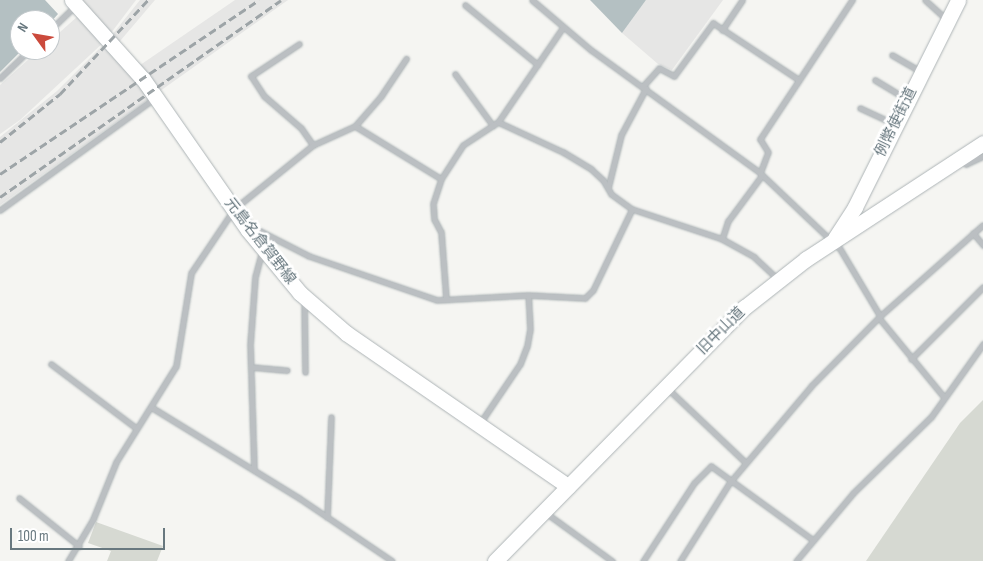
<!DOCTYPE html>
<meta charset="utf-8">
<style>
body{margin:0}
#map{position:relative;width:983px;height:561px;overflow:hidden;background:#f5f5f2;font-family:"Sofia Sans Condensed","Noto Sans JP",sans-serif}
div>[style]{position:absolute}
.built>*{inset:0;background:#e6e6e5}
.green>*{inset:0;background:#d6d9d2}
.water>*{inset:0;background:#b4c0c2}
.roads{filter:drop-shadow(0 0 1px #adb4b6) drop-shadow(0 0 1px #adb4b6)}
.minor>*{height:5px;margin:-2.5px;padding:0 2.5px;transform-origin:2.5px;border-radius:2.5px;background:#bbbfc2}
.secondary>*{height:15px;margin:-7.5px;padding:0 7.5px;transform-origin:7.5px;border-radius:7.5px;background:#fff}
.rail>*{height:3px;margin-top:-1.5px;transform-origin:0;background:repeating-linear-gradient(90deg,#9da4a7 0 8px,transparent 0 12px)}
span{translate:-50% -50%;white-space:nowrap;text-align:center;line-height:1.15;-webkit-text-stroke:5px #fff;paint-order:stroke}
.street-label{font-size:15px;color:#68787f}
.north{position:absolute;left:10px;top:10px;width:50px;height:50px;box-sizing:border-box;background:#fff;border:1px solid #c3c9cc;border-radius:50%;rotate:302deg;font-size:14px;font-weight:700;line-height:20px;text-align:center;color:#68787f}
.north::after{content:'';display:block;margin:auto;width:18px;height:22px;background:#cb4a3c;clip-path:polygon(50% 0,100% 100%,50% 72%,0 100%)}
.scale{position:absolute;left:10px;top:528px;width:155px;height:22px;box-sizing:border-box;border:2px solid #68787f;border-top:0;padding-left:6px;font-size:15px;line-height:18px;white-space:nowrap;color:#68787f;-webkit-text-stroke:4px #fff;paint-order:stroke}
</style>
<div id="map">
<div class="built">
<div style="clip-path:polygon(78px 0,136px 0,111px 33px)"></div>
<div style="clip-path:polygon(140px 0,155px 0,115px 47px,130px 72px,235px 0,288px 0,0 205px,0 137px,57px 91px,108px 40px)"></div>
<div style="clip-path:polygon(646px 0,723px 0,672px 70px,658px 64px,622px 33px)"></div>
<div style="clip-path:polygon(78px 16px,104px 42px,20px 120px,0 134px,0 85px,39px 50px,50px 50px,50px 41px)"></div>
</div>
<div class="green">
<div style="clip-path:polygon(983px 400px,983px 561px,866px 561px,960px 423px)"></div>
<div style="clip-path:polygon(96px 522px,163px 546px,157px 561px,107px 561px,111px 551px,88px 543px)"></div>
</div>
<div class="water">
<div style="clip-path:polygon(0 0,45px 0,58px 14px,50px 23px,50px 20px,20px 20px,22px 50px,0 72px)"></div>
<div style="clip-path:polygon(590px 0,646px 0,622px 33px)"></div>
</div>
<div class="roads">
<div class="minor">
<div style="left:532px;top:0;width:77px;rotate:40.3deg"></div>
<div style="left:591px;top:50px;width:209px;rotate:36deg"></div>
<div style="left:760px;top:173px;width:110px;rotate:43.5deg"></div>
<div style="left:840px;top:249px;width:78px;rotate:59.2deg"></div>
<div style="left:925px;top:0;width:30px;rotate:42deg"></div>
<div style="left:465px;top:5px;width:94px;rotate:39.4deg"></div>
<div style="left:50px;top:30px;width:35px;rotate:-44deg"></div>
<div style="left:722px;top:30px;width:36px;rotate:-56deg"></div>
<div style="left:299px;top:44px;width:58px;rotate:146.3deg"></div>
<div style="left:251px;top:76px;width:24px;rotate:57deg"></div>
<div style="left:264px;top:96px;width:49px;rotate:40.9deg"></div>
<div style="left:301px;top:128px;width:21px;rotate:55deg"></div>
<div style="left:892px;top:55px;width:34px;rotate:30deg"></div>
<div style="left:455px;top:74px;width:64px;rotate:53.8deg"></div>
<div style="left:0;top:78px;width:40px;rotate:-44deg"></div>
<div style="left:875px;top:80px;width:37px;rotate:31deg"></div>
<div style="left:643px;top:86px;width:24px;rotate:-48deg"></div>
<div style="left:659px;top:68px;width:17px;rotate:28deg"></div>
<div style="left:674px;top:76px;width:66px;rotate:-53.7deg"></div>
<div style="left:713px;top:23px;width:103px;rotate:33.5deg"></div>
<div style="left:860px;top:108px;width:38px;rotate:25deg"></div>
<div style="left:498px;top:122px;width:72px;rotate:24.8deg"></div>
<div style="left:563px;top:152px;width:33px;rotate:31deg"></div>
<div style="left:591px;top:169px;width:16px;rotate:43deg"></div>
<div style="left:603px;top:180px;width:16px;rotate:60deg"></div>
<div style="left:611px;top:194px;width:26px;rotate:36deg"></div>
<div style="left:632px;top:209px;width:95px;rotate:18.4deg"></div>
<div style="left:722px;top:239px;width:37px;rotate:29deg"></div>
<div style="left:754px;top:257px;width:33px;rotate:43deg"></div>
<div style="left:355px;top:126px;width:40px;rotate:-49deg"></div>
<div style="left:381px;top:96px;width:45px;rotate:-56deg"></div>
<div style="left:963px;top:159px;width:6px;rotate:59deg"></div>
<div style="left:966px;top:164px;width:19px;rotate:-25deg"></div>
<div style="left:760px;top:173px;width:22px;rotate:-69deg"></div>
<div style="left:768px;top:152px;width:15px;rotate:-122deg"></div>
<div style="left:760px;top:139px;width:167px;rotate:-56.5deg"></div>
<div style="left:441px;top:179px;width:26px;rotate:108deg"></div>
<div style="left:433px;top:204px;width:15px;rotate:86deg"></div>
<div style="left:434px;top:219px;width:15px;rotate:62deg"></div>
<div style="left:441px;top:232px;width:67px;rotate:85.7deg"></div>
<div style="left:608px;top:188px;width:55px;rotate:-76.2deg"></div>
<div style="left:621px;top:135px;width:53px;rotate:-62deg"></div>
<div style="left:0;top:210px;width:191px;rotate:-35.9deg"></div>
<div style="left:253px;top:230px;width:7px;rotate:8deg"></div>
<div style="left:260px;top:231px;width:55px;rotate:27deg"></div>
<div style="left:309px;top:256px;width:135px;rotate:19deg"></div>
<div style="left:437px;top:300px;width:91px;rotate:-3.1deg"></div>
<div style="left:528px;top:295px;width:57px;rotate:3deg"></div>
<div style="left:585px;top:298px;width:11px;rotate:-45deg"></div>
<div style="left:593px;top:290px;width:90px;rotate:-64.3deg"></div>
<div style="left:973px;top:233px;width:16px;rotate:50deg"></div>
<div style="left:722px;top:239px;width:19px;rotate:-72deg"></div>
<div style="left:728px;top:221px;width:57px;rotate:-53.5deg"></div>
<div style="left:304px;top:300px;width:72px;rotate:89.2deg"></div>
<div style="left:879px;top:318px;width:102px;rotate:50.6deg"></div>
<div style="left:911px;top:359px;width:102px;rotate:-45deg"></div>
<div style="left:51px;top:364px;width:106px;rotate:37deg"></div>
<div style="left:251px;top:367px;width:36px;rotate:5deg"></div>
<div style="left:668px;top:389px;width:106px;rotate:43.5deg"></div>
<div style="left:151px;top:407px;width:174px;rotate:31.6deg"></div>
<div style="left:299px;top:498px;width:112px;rotate:34.1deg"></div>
<div style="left:480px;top:423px;width:71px;rotate:-55.9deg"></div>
<div style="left:520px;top:364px;width:19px;rotate:-69deg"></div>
<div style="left:527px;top:346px;width:17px;rotate:-80deg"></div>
<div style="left:530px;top:329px;width:34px;rotate:-93deg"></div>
<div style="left:254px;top:470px;width:125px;rotate:-91.8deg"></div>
<div style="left:250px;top:345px;width:68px;rotate:-85.8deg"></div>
<div style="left:255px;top:277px;width:27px;rotate:-75deg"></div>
<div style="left:19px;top:498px;width:77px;rotate:38.7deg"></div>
<div style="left:546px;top:513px;width:82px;rotate:36deg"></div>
<div style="left:327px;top:517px;width:100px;rotate:-87.7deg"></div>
<div style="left:68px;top:561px;width:49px;rotate:-59.2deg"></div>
<div style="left:93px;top:519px;width:61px;rotate:-68deg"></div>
<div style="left:116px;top:462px;width:113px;rotate:-58deg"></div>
<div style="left:176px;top:366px;width:94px;rotate:-80.8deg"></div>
<div style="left:191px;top:273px;width:77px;rotate:-56.1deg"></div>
<div style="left:234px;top:209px;width:102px;rotate:-39deg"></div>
<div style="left:313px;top:145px;width:46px;rotate:-24.3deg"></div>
<div style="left:355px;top:126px;width:101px;rotate:31.6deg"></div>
<div style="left:441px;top:179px;width:40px;rotate:-57.1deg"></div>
<div style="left:463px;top:145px;width:42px;rotate:-33.3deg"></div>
<div style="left:498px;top:122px;width:115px;rotate:-55.6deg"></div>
<div style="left:643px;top:561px;width:93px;rotate:-56.8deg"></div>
<div style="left:694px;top:483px;width:24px;rotate:-45deg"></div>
<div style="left:711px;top:466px;width:126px;rotate:36deg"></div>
<div style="left:680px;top:561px;width:93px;rotate:-57.7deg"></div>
<div style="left:730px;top:482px;width:126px;rotate:-49.8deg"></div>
<div style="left:811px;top:386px;width:98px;rotate:-45.4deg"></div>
<div style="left:880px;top:316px;width:137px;rotate:-41.5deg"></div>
<div style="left:796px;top:561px;width:89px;rotate:-50deg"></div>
<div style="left:853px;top:493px;width:109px;rotate:-44.3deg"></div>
<div style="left:931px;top:417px;width:90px;rotate:-54.5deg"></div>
</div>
<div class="secondary">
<div style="left:72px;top:0;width:106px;rotate:48.1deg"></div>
<div style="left:143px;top:79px;width:184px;rotate:55.2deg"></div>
<div style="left:248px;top:230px;width:82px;rotate:50.5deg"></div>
<div style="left:300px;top:293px;width:61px;rotate:41deg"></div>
<div style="left:346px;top:333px;width:270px;rotate:34.6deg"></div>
<div style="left:835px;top:238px;width:37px;rotate:-57deg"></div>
<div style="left:855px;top:207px;width:231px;rotate:-63.5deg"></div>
<div style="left:495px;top:561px;width:356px;rotate:-45.5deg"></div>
<div style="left:745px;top:307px;width:78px;rotate:-38.2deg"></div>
<div style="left:806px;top:259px;width:212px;rotate:-33.2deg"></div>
</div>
</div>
<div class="rail">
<div style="left:0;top:142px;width:77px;rotate:-38.7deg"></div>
<div style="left:60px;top:94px;width:129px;rotate:-46.9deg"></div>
<div style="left:0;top:174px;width:312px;rotate:-33.9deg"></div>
<div style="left:0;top:197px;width:343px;rotate:-35deg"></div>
</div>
<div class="street-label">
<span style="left:896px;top:122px;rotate:-64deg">例幣使街道</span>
<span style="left:260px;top:241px;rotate:52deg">元島名倉賀野線</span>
<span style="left:721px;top:331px;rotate:-45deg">旧中山道</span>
</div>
<div class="north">N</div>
<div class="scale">100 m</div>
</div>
